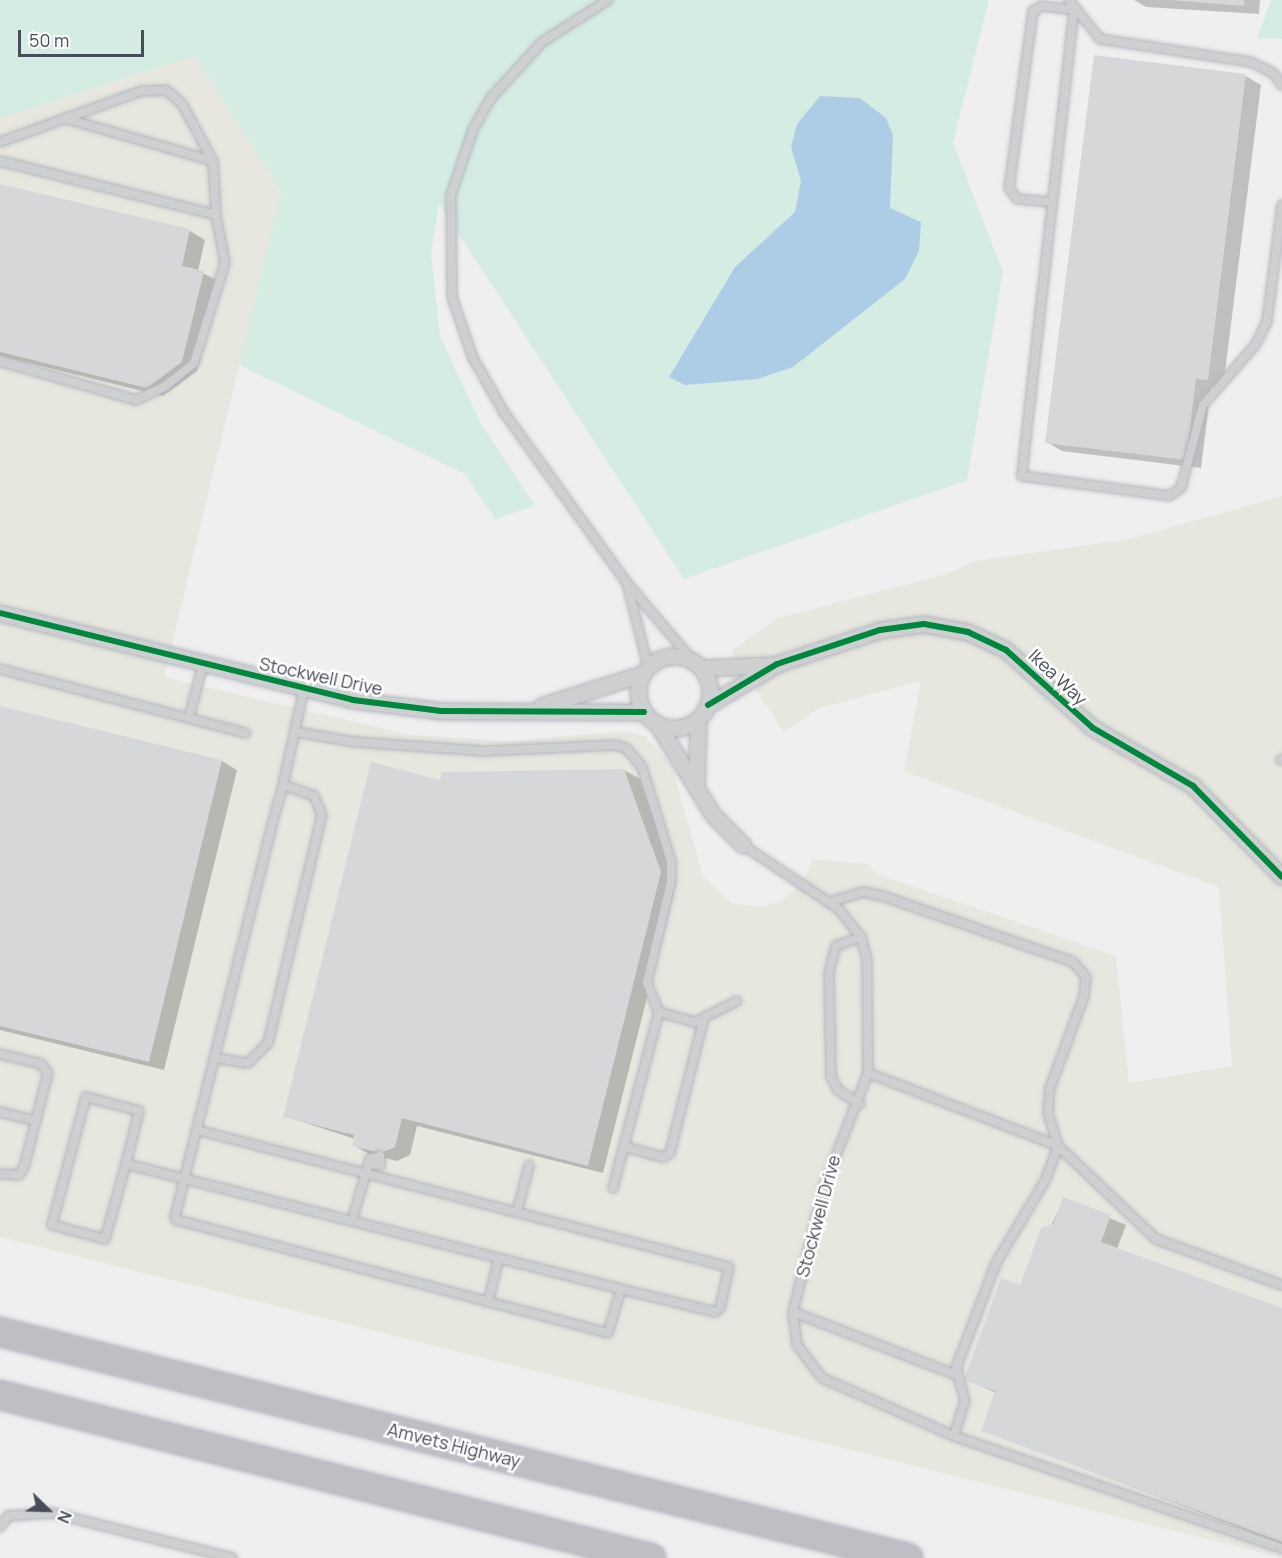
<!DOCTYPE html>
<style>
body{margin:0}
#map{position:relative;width:1282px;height:1558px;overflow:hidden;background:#efefef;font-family:Manrope,sans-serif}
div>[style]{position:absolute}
.commercial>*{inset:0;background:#e7e7df}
.green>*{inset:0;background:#d5ece3}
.water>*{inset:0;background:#adcde7}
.shadow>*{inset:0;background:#0003}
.building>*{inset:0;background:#d6d7d9}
.roads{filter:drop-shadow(0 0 2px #b4b6be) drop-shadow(0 0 2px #b4b6be)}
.lane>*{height:8px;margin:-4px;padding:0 4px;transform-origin:4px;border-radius:4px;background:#cdcfd1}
.street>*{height:15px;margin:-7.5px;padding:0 7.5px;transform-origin:7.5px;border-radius:7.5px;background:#cdcfd1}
.street>.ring{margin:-7.5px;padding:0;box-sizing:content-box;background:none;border:15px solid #cdcfd1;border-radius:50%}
.highway>*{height:28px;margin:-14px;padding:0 14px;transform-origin:14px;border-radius:14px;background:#bebfc5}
.cycleway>*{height:6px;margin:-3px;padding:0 3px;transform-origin:3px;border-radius:3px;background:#00873e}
span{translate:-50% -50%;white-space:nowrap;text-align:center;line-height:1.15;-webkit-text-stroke:5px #fff;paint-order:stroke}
.street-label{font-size:18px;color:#474d59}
.north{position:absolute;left:18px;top:1480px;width:60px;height:60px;-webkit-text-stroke:4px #fff;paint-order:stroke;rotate:113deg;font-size:16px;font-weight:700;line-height:24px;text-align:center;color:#474d59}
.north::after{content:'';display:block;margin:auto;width:21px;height:27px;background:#474d59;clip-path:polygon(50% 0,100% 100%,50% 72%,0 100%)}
.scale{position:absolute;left:18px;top:30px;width:126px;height:27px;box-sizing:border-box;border:3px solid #474d59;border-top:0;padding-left:8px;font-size:18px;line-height:21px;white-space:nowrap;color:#474d59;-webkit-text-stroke:4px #fff;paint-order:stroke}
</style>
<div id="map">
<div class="commercial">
<div style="clip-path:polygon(195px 56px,281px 192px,164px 677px,410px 735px,509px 741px,627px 731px,646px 737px,672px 766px,703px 876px,731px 903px,759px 907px,781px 901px,803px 883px,812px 859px,869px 864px,876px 874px,1116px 956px,1129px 1083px,1232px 1066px,1219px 887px,904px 771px,921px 681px,819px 708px,784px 732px,731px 651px,778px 618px,943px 575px,975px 561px,1129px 539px,1282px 496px,1282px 1558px,0 1237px,0 118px)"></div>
</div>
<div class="green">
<div style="clip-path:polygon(0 0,989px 0,953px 143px,1003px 272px,967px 480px,684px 579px,439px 204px,431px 253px,440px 336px,480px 422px,535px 506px,495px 519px,465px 474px,239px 365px,281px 192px,195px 56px,0 118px)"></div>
<div style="clip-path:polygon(1271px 0,1282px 0,1282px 39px,1257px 38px)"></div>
</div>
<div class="water">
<div style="clip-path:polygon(820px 96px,860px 98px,886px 118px,893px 135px,890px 208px,921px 222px,919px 251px,905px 279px,793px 367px,757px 379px,685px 385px,669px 377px,735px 267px,795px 212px,801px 181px,791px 147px,797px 124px)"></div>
</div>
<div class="shadow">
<div style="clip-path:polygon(1134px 0,1260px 0,1259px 14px,1146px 7px)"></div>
<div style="clip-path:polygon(1246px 76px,1261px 85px,1223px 388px,1211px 387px,1201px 468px,1062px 451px,1047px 442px)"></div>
<div style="clip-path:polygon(0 185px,190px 231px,205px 240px,198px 271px,219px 281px,197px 371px,163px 396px,0 356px)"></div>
<div style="clip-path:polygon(0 708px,222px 761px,237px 770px,164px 1070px,0 1030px)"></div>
<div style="clip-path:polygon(624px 770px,640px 779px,676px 882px,603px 1173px,417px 1126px,410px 1155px,397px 1161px,369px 1154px,353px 1145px,355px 1139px,284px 1116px,442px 781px)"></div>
<div style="clip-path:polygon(1064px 1199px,1126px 1225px,1117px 1249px,1282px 1310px,1282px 1544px,983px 1430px,996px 1393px,966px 1379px,1021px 1287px)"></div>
</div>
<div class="building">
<div style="clip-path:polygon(1170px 0,1244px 0,1244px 6px)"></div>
<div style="clip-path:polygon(1094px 55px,1246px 74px,1208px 380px,1196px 379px,1186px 460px,1045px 443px)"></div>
<div style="clip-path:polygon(0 184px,190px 229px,182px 266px,204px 271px,182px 362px,147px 388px,0 352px)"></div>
<div style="clip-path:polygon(0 706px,222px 760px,149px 1062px,0 1026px)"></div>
<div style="clip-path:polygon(371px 762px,440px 780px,442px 772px,624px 769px,661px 872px,588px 1166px,402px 1118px,395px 1147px,381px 1153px,352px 1146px,354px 1135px,283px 1117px)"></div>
<div style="clip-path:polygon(1063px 1197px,1111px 1215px,1101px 1242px,1282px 1308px,1282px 1542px,981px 1431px,995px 1391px,964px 1380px,1001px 1278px,1020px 1285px,1041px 1228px,1053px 1224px)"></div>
</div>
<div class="roads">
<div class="lane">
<div style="left:608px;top:0;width:78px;rotate:147.5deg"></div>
<div style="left:542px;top:42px;width:76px;rotate:132.3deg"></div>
<div style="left:491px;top:98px;width:34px;rotate:120deg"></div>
<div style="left:474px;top:127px;width:72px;rotate:108.7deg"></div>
<div style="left:451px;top:195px;width:102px;rotate:89.4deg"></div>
<div style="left:452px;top:297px;width:65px;rotate:71deg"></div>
<div style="left:473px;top:358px;width:64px;rotate:60.3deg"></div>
<div style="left:505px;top:414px;width:208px;rotate:54.2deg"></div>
<div style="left:627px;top:583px;width:102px;rotate:49.8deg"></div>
<div style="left:1069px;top:0;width:50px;rotate:51.5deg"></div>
<div style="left:1100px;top:39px;width:153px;rotate:8.7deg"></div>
<div style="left:1251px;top:62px;width:25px;rotate:27deg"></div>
<div style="left:1273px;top:73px;width:15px;rotate:53deg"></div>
<div style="left:1074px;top:10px;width:469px;rotate:96.4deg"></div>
<div style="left:1022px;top:476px;width:148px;rotate:7.7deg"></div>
<div style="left:1169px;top:496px;width:14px;rotate:-34deg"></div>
<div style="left:1181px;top:488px;width:86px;rotate:-75.2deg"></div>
<div style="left:1203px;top:405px;width:81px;rotate:-49deg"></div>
<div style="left:1256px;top:344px;width:25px;rotate:-64deg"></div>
<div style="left:1267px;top:321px;width:117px;rotate:-82.6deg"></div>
<div style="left:67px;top:119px;width:152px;rotate:16deg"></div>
<div style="left:0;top:142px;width:151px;rotate:-19.8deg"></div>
<div style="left:142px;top:91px;width:24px;rotate:-2deg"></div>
<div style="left:166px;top:90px;width:21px;rotate:41deg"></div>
<div style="left:182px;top:104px;width:65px;rotate:61.5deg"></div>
<div style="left:213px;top:161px;width:54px;rotate:86.8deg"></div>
<div style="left:0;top:161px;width:223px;rotate:14deg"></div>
<div style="left:216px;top:215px;width:49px;rotate:79.4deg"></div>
<div style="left:225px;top:263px;width:105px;rotate:107.2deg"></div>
<div style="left:194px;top:363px;width:36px;rotate:141deg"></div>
<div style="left:166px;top:386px;width:33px;rotate:155deg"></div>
<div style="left:136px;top:400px;width:141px;rotate:-164deg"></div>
<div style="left:1051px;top:202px;width:34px;rotate:-175deg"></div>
<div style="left:1017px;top:199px;width:14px;rotate:-126deg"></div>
<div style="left:1009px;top:188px;width:179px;rotate:-82.3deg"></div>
<div style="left:1033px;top:11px;width:10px;rotate:-29deg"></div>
<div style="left:1042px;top:6px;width:32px;rotate:7deg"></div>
<div style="left:628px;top:587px;width:81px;rotate:75.8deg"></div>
<div style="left:0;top:669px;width:254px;rotate:14.6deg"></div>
<div style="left:189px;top:718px;width:56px;rotate:-75.5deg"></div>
<div style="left:296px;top:732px;width:60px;rotate:9.6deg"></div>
<div style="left:355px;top:742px;width:130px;rotate:4deg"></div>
<div style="left:485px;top:751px;width:131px;rotate:-2.6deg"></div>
<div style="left:616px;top:745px;width:12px;rotate:20deg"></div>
<div style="left:627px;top:749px;width:23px;rotate:50deg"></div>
<div style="left:642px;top:767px;width:98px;rotate:72.9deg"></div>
<div style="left:671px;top:861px;width:21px;rotate:90deg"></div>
<div style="left:671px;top:882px;width:104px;rotate:103.4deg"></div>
<div style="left:647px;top:983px;width:31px;rotate:68deg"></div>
<div style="left:1281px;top:760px;width:1px;rotate:-45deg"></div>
<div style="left:743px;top:845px;width:115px;rotate:33.7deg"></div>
<div style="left:839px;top:909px;width:36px;rotate:52deg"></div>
<div style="left:861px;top:937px;width:24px;rotate:75deg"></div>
<div style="left:867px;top:960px;width:113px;rotate:89.5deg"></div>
<div style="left:868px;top:1073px;width:124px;rotate:111.2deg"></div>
<div style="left:823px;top:1189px;width:127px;rotate:103.7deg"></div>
<div style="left:793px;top:1312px;width:33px;rotate:83deg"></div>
<div style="left:797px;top:1345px;width:41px;rotate:52.9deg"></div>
<div style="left:822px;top:1378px;width:144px;rotate:23.7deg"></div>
<div style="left:954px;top:1436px;width:37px;rotate:-73deg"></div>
<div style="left:965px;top:1401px;width:34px;rotate:-105deg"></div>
<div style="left:956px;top:1368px;width:112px;rotate:-69.1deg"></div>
<div style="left:996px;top:1263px;width:98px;rotate:-59.2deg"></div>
<div style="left:1046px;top:1179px;width:35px;rotate:-70deg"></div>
<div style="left:1058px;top:1146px;width:34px;rotate:-107deg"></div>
<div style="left:1048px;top:1114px;width:26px;rotate:-86deg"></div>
<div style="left:1050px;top:1088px;width:98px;rotate:-69.7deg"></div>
<div style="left:1084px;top:996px;width:19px;rotate:-84deg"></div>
<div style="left:1086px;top:977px;width:20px;rotate:-131deg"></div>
<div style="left:1073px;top:962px;width:202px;rotate:-160.9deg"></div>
<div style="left:882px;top:896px;width:19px;rotate:-168deg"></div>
<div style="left:863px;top:892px;width:34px;rotate:163deg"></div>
<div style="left:0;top:1054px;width:42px;rotate:13.7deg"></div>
<div style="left:41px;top:1064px;width:11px;rotate:52deg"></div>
<div style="left:48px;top:1073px;width:97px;rotate:104.3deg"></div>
<div style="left:24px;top:1167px;width:9px;rotate:122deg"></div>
<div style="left:19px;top:1175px;width:19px;rotate:-177deg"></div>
<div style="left:215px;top:1058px;width:33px;rotate:9deg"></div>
<div style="left:248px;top:1063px;width:28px;rotate:-45deg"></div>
<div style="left:268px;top:1043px;width:234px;rotate:-76.7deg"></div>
<div style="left:322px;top:815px;width:21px;rotate:-113deg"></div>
<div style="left:314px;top:796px;width:33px;rotate:-160deg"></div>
<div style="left:868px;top:1073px;width:204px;rotate:21deg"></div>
<div style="left:1058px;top:1146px;width:135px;rotate:43.5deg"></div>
<div style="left:1156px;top:1239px;width:134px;rotate:20.1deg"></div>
<div style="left:860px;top:1104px;width:26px;rotate:-148deg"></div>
<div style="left:838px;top:1090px;width:15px;rotate:-118deg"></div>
<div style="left:831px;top:1077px;width:105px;rotate:-91.1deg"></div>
<div style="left:829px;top:972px;width:27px;rotate:-75deg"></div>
<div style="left:836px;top:946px;width:27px;rotate:-20deg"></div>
<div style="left:0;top:1112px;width:37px;rotate:14deg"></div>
<div style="left:197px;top:1130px;width:549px;rotate:14.44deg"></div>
<div style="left:729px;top:1267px;width:42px;rotate:102.4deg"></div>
<div style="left:720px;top:1308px;width:6px;rotate:141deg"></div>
<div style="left:715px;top:1312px;width:97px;rotate:-166.3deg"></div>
<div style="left:621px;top:1289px;width:46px;rotate:106.5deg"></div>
<div style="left:608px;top:1333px;width:447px;rotate:-165.3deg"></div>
<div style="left:176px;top:1220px;width:3px;rotate:-108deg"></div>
<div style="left:175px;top:1217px;width:408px;rotate:-76.1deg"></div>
<div style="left:273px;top:821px;width:37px;rotate:-74deg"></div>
<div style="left:283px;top:785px;width:98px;rotate:-77.7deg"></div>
<div style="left:625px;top:1147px;width:39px;rotate:15deg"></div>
<div style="left:663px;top:1157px;width:8px;rotate:-30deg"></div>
<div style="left:670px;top:1153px;width:139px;rotate:-75.9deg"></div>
<div style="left:126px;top:1164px;width:55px;rotate:-76.2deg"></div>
<div style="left:139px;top:1111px;width:55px;rotate:-165.2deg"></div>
<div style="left:86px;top:1097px;width:132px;rotate:104.9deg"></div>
<div style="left:52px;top:1225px;width:55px;rotate:14.8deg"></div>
<div style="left:105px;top:1239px;width:78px;rotate:-74.4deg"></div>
<div style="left:126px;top:1164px;width:511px;rotate:14.17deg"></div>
<div style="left:613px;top:1188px;width:182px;rotate:-75.4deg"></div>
<div style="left:659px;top:1012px;width:37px;rotate:16deg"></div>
<div style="left:695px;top:1022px;width:47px;rotate:-26.6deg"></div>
<div style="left:517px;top:1212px;width:48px;rotate:-75.4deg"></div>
<div style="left:352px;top:1221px;width:65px;rotate:-73.8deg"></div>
<div style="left:370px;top:1159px;width:10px;rotate:-17deg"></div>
<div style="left:380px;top:1156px;width:9px;rotate:90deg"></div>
<div style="left:380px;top:1165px;width:9px;rotate:-174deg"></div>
<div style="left:488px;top:1302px;width:45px;rotate:-76deg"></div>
<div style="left:793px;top:1312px;width:173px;rotate:21.1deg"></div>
<div style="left:954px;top:1436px;width:347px;rotate:18.9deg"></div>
<div style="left:0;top:1527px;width:14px;rotate:-54deg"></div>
<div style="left:8px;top:1516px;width:44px;rotate:-3.9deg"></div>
<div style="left:52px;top:1513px;width:186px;rotate:14deg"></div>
</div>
<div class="street">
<div style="left:0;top:613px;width:364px;rotate:13.8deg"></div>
<div style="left:353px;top:700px;width:89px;rotate:7.1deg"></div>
<div style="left:441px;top:711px;width:203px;rotate:0.3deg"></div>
<div class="ring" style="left:638px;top:656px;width:57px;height:57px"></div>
<div style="left:701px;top:668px;width:70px;rotate:-2.5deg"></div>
<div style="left:708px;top:705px;width:80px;rotate:-30.7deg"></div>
<div style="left:777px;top:664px;width:108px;rotate:-18.3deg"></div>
<div style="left:880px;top:630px;width:44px;rotate:-7.8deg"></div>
<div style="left:924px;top:624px;width:45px;rotate:10.3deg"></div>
<div style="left:968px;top:632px;width:42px;rotate:25.3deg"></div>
<div style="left:1006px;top:650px;width:117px;rotate:41.9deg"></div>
<div style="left:1093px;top:728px;width:116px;rotate:30.1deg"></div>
<div style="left:1193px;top:786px;width:127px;rotate:45.6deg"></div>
<div style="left:541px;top:706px;width:106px;rotate:-17.6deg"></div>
<div style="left:658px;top:725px;width:105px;rotate:58.6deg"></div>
<div style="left:713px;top:815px;width:42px;rotate:45deg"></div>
<div style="left:696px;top:788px;width:69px;rotate:-88.3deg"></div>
</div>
<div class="highway">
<div style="left:0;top:1332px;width:936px;rotate:13.98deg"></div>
<div style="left:0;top:1395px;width:671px;rotate:14.06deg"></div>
</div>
</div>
<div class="cycleway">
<div style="left:0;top:613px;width:364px;rotate:13.8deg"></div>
<div style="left:353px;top:700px;width:89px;rotate:7.1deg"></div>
<div style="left:441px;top:711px;width:203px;rotate:0.3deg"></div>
<div style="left:708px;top:705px;width:80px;rotate:-30.7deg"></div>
<div style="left:777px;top:664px;width:108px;rotate:-18.3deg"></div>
<div style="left:880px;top:630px;width:44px;rotate:-7.8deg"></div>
<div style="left:924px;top:624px;width:45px;rotate:10.3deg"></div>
<div style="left:968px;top:632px;width:42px;rotate:25.3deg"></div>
<div style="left:1006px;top:650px;width:117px;rotate:41.9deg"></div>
<div style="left:1093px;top:728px;width:116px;rotate:30.1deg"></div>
<div style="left:1193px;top:786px;width:127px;rotate:45.6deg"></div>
</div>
<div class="street-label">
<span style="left:321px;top:676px;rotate:12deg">Stockwell Drive</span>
<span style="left:1058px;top:677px;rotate:43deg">Ikea Way</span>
<span style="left:818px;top:1216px;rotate:-75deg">Stockwell Drive</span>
<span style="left:454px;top:1445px;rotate:14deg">Amvets Highway</span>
</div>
<div class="north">N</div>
<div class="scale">50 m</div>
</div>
